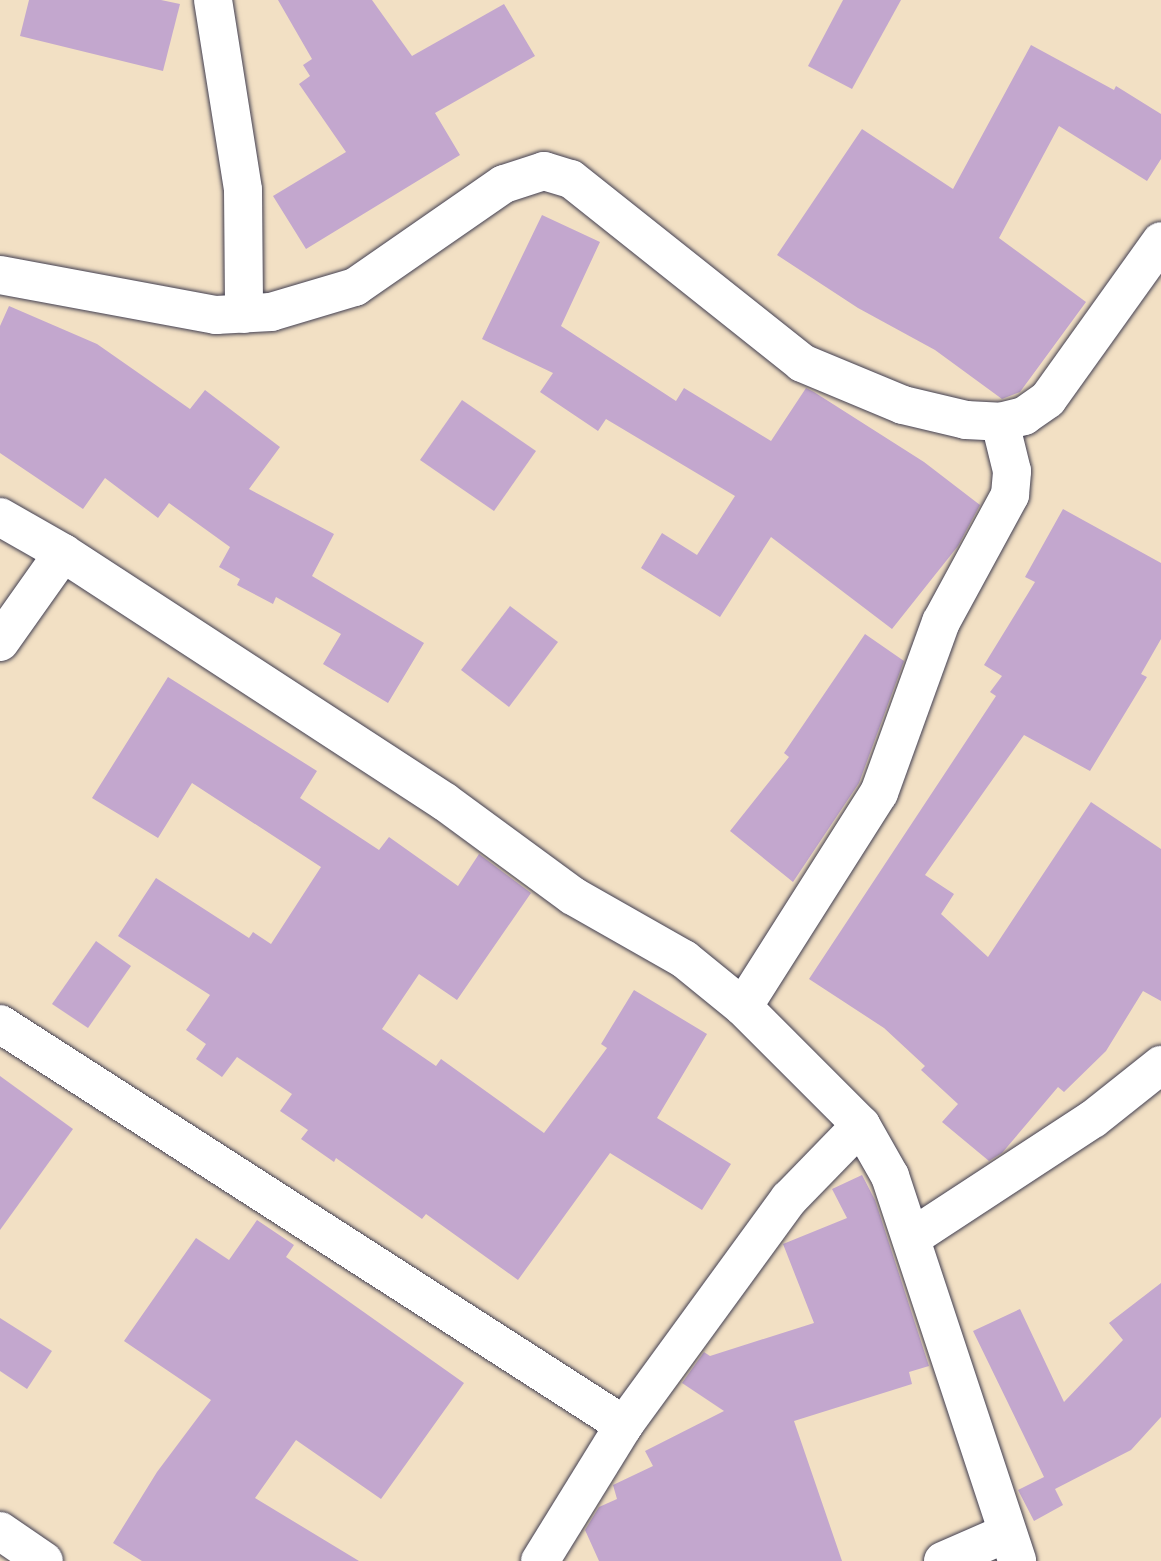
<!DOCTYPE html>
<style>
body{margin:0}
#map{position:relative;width:1161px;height:1561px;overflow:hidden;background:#f2e0c4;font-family:Pangolin,sans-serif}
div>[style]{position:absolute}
.building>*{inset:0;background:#c3a7ce}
.roads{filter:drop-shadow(0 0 2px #413e50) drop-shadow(0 0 2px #413e50)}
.minor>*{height:38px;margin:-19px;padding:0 19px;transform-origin:19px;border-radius:19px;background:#fff}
span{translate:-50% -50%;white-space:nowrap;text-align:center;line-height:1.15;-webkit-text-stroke:5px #f7f3e8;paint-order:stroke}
</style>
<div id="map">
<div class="building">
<div style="clip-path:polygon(29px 0,161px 0,180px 4px,163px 71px,20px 36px)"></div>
<div style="clip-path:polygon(278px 0,372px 0,412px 56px,504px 4px,535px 56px,435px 113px,460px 155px,306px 249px,273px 196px,346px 152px,299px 84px,310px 76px,303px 65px,312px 59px)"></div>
<div style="clip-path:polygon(843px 0,901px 0,852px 89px,808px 66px)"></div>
<div style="clip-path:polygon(1031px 45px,1114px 90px,1116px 86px,1161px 114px,1161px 159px,1147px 181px,1059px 126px,999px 238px,1086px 302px,1020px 392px,1002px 399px,935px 350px,858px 308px,777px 255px,862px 129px,953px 189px)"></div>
<div style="clip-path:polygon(542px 215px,600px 242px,561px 326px,676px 401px,684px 388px,771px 441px,806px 388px,814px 392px,924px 462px,980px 505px,958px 546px,892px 629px,771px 537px,720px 617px,641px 568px,662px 533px,697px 555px,735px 496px,606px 419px,598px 431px,540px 392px,553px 373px,482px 339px)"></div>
<div style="clip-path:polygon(9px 306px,97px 344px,190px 409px,205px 390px,280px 447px,249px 489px,334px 534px,312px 576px,424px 643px,388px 703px,323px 664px,341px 634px,276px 597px,273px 604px,237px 585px,240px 579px,219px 567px,230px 547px,169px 503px,158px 518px,105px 478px,83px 509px,0 453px,0 326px)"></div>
<div style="clip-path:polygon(462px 400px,536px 451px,494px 511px,420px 460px)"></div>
<div style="clip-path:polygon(1063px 509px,1161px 563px,1161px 639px,1141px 674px,1147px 677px,1090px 771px,1024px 735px,925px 875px,954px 894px,941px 914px,988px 957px,1091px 802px,1161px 849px,1161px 1001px,1143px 991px,1106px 1051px,1064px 1092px,1058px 1087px,1002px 1153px,989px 1161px,942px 1122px,958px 1104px,921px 1070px,925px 1066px,884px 1028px,809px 979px,996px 696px,990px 692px,1002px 676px,984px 665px,1035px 582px,1025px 577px)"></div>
<div style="clip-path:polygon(510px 606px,558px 642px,509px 707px,461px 670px)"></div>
<div style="clip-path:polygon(865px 634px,904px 661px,859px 783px,793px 882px,730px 831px,789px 757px,784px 753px)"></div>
<div style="clip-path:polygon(168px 677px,317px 771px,300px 798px,379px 850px,389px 837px,458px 886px,479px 854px,531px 893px,457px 1000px,419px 974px,382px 1029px,436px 1066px,441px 1059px,544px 1133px,607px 1048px,601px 1044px,634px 990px,707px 1034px,657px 1118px,731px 1164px,702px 1210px,610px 1153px,518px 1280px,426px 1214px,422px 1219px,336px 1158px,334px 1162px,301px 1139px,308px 1130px,280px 1111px,292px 1094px,237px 1057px,222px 1077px,196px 1059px,206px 1044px,186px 1030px,210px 995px,118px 936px,156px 878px,249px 938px,253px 932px,271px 944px,321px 867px,192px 783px,158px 838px,92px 798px)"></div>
<div style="clip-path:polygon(96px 941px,131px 966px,88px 1028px,52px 1004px)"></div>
<div style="clip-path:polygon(0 1076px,73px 1129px,0 1230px)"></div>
<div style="clip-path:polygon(862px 1175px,875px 1200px,929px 1366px,909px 1372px,912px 1384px,794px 1421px,842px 1561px,599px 1561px,585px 1530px,599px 1507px,617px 1499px,613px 1485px,653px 1466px,645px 1451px,724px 1411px,682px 1383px,704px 1352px,710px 1356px,814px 1323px,783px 1244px,847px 1218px,832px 1189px)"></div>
<div style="clip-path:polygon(257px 1220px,294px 1245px,286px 1257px,464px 1383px,381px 1499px,296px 1440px,255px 1498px,359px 1561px,142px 1561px,113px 1543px,157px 1472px,211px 1400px,124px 1341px,196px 1238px,229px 1260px)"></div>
<div style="clip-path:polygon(1161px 1283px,1161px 1417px,1131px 1450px,1055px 1489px,1063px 1505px,1034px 1521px,1018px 1490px,1044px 1477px,973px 1331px,1020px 1309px,1064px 1402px,1123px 1340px,1109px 1323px)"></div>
<div style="clip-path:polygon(0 1318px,52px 1351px,27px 1389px,0 1371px)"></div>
</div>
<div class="roads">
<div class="minor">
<div style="left:213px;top:0;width:192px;rotate:81deg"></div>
<div style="left:243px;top:190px;width:124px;rotate:89.5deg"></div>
<div style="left:0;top:275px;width:220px;rotate:10.5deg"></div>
<div style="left:216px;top:315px;width:55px;rotate:-3.1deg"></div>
<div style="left:271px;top:312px;width:88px;rotate:-16.6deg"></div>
<div style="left:355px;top:287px;width:181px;rotate:-34.7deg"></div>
<div style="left:504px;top:184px;width:42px;rotate:-18deg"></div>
<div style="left:544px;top:171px;width:28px;rotate:17deg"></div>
<div style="left:571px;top:179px;width:295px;rotate:38.5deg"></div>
<div style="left:802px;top:363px;width:109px;rotate:22.6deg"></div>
<div style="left:903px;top:405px;width:65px;rotate:13.4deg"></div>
<div style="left:966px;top:420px;width:34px;rotate:3deg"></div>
<div style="left:1000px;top:422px;width:25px;rotate:-14deg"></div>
<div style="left:1024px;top:416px;width:29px;rotate:-35deg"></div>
<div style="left:1048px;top:399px;width:194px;rotate:-54.4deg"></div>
<div style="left:0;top:517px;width:73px;rotate:29.7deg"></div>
<div style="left:63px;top:553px;width:456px;rotate:33.1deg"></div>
<div style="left:445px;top:802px;width:159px;rotate:36.3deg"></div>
<div style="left:573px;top:896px;width:128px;rotate:29.6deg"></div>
<div style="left:684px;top:959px;width:76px;rotate:39.1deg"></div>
<div style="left:743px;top:1007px;width:167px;rotate:45deg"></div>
<div style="left:861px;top:1125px;width:59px;rotate:60.4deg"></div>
<div style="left:890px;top:1176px;width:405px;rotate:71.7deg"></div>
<div style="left:0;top:642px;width:109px;rotate:-54.7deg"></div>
<div style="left:743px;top:1007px;width:254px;rotate:-57.6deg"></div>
<div style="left:879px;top:793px;width:182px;rotate:-70.1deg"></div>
<div style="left:941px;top:622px;width:145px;rotate:-61.5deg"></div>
<div style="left:1010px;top:495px;width:24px;rotate:-85deg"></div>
<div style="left:1012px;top:471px;width:50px;rotate:-103.8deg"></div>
<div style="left:0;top:1024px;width:742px;rotate:32.73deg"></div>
<div style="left:911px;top:1238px;width:217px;rotate:-33.2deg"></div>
<div style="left:1093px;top:1119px;width:87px;rotate:-38.5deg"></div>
<div style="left:0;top:1531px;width:53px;rotate:34.3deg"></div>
<div style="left:540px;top:1561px;width:160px;rotate:-58.3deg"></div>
<div style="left:624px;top:1425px;width:280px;rotate:-53.9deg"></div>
<div style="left:789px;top:1199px;width:103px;rotate:-45.8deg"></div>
<div style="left:943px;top:1561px;width:70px;rotate:-23.6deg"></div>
</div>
</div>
</div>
